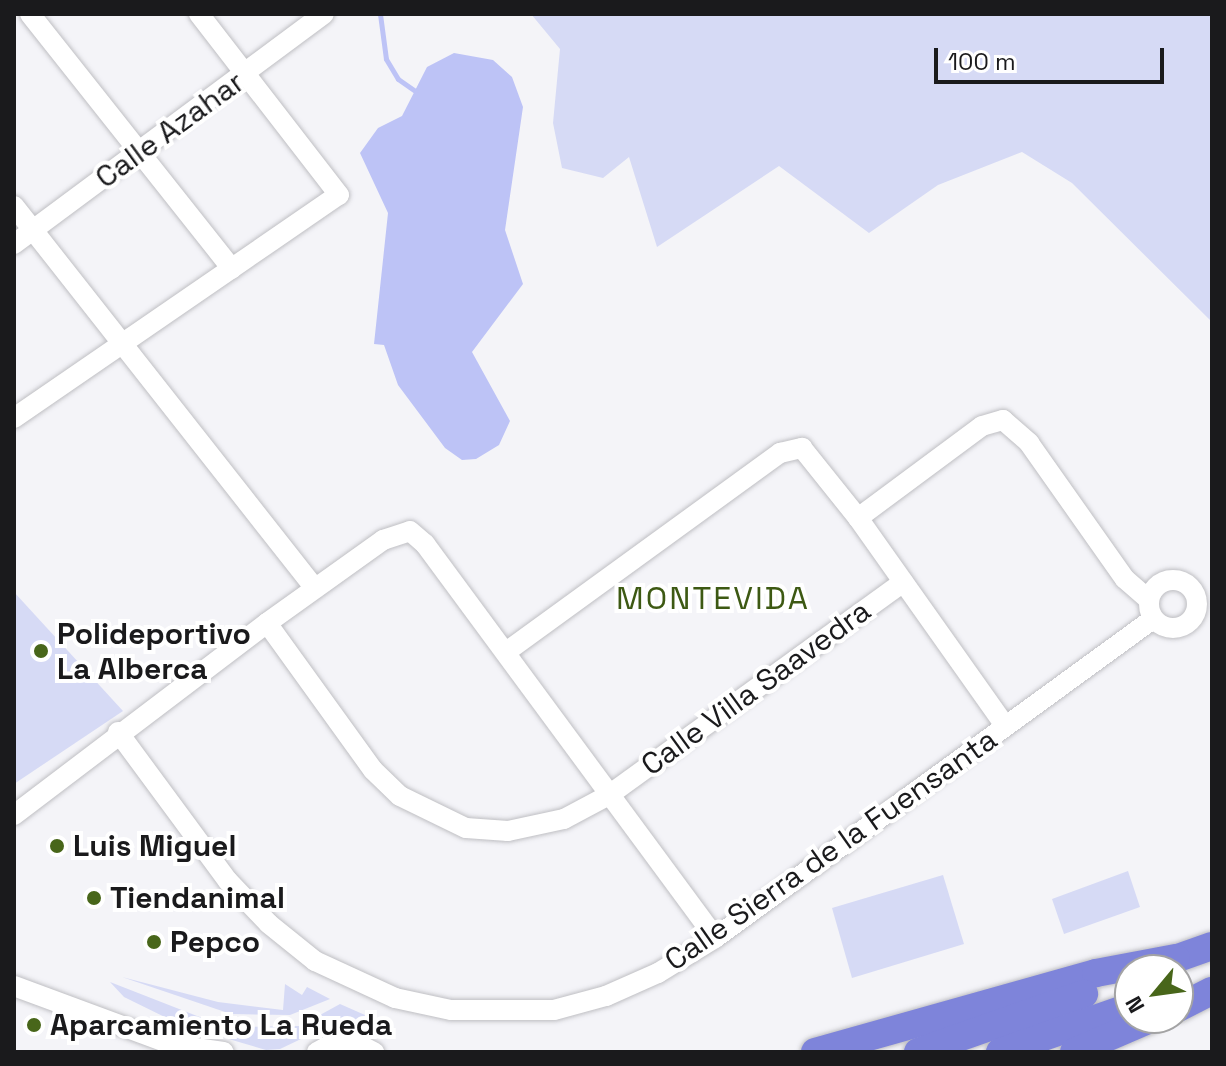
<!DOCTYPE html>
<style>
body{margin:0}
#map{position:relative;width:1226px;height:1066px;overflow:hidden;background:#f4f4f8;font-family:"Space Grotesk",sans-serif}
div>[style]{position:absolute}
.green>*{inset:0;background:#d6daf5}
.water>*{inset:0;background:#bdc3f6}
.stream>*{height:5px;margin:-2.5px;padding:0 2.5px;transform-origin:2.5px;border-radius:2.5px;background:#bdc3f6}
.roads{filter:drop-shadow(0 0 2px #bfbfc3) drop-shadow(0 0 2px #bfbfc3)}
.minor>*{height:20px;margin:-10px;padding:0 10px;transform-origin:10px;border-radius:10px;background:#fff}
.minor>.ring{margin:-10px;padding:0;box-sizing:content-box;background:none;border:20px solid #fff;border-radius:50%}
.highway>*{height:28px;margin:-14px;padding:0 14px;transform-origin:14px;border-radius:14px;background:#7e84da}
.dots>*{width:22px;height:22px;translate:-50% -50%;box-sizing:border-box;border:4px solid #fff;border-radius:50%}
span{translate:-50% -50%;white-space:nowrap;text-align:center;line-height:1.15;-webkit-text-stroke:8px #fff;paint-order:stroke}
.street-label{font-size:30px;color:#1a1a1c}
.poi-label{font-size:30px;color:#1a1a1c;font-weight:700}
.left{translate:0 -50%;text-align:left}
.neighbourhood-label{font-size:32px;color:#3d5913;letter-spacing:2px}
.frame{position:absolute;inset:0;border:16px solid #1a1a1c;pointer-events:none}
.north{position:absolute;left:1114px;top:954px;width:80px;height:80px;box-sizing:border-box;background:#fff;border:2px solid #a3a3a4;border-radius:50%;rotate:241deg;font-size:22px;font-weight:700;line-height:32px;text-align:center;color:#1a1a1c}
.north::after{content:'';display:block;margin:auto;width:28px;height:36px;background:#48661a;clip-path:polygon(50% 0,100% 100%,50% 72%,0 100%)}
.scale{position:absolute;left:934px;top:48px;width:230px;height:36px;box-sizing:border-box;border:4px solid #1a1a1c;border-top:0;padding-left:10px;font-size:24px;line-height:28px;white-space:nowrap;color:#1a1a1c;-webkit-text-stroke:6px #fff;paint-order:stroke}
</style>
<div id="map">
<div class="green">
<div style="clip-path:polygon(531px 14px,1212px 14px,1212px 322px,1072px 183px,1022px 152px,938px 185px,869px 233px,779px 166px,657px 247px,629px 157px,603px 178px,562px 168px,553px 123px,560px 49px)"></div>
<div style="clip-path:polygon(14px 592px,123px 711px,14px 784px)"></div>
<div style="clip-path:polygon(1128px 871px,1140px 907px,1064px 934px,1052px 899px)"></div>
<div style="clip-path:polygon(943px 875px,964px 944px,852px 978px,832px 908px)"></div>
<div style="clip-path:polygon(122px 977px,218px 1002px,283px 1010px,285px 984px,302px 995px,307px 987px,330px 999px,290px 1015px,231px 1014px)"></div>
<div style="clip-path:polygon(110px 982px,215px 1023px,247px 1027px,300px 1026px,340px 1004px,365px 1015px,362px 1022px,343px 1019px,280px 1049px,266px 1050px,181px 1025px,124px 997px)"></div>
</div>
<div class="water">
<div style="clip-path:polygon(454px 53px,493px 60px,512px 77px,523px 107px,505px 230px,523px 284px,472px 352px,510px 421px,499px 445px,476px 459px,462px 460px,445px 448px,398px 385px,384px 345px,374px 344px,388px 213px,360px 153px,378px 128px,402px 116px,427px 67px)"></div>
</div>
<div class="stream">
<div style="left:380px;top:14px;width:45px;rotate:82.4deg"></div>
<div style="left:386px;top:59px;width:23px;rotate:59deg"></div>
<div style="left:398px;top:79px;width:21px;rotate:35deg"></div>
</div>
<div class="roads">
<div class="minor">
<div style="left:30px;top:14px;width:325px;rotate:51.6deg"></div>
<div style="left:14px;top:206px;width:486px;rotate:51.8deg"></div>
<div style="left:14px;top:244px;width:386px;rotate:-36.6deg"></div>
<div style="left:14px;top:418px;width:394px;rotate:-34.5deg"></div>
<div style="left:339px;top:195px;width:229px;rotate:-127.7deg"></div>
<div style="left:858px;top:518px;width:154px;rotate:-36.6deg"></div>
<div style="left:982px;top:426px;width:22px;rotate:-16deg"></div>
<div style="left:1003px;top:420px;width:35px;rotate:41deg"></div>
<div style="left:1029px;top:443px;width:166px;rotate:54.8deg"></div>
<div style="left:1125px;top:579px;width:32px;rotate:41deg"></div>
<div class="ring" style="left:1149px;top:580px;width:28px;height:28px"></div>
<div style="left:267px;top:623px;width:181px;rotate:54.2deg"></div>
<div style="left:373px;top:770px;width:37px;rotate:44deg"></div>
<div style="left:400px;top:796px;width:73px;rotate:25.9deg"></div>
<div style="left:466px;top:828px;width:42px;rotate:4.1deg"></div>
<div style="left:508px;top:831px;width:57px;rotate:-12.1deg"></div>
<div style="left:564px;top:819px;width:51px;rotate:-28.1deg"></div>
<div style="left:609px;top:795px;width:363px;rotate:-35.9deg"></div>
<div style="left:506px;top:652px;width:339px;rotate:-36deg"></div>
<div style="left:780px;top:453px;width:23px;rotate:-13deg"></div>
<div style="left:802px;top:448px;width:90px;rotate:51.3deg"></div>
<div style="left:858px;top:518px;width:255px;rotate:54.7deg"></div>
<div style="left:118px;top:732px;width:185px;rotate:53.6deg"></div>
<div style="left:228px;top:881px;width:59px;rotate:46.4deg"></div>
<div style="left:269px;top:924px;width:59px;rotate:38.8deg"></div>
<div style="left:315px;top:961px;width:88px;rotate:24.8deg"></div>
<div style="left:395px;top:998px;width:57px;rotate:12.1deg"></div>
<div style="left:451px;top:1010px;width:103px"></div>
<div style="left:554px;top:1010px;width:54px;rotate:-15.1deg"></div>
<div style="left:606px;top:996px;width:57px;rotate:-23.9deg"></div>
<div style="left:658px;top:973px;width:67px;rotate:-31.6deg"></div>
<div style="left:715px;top:938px;width:542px;rotate:-36.07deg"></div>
<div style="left:14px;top:815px;width:318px;rotate:-37.2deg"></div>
<div style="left:267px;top:623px;width:143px;rotate:-35.6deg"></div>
<div style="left:383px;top:540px;width:28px;rotate:-18deg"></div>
<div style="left:410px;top:531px;width:20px;rotate:41deg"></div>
<div style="left:425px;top:544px;width:489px;rotate:53.6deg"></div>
<div style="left:14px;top:986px;width:190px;rotate:20.3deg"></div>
<div style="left:181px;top:1046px;width:43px;rotate:7.9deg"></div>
<div style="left:317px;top:1052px;width:21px;rotate:-28deg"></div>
<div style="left:336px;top:1042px;width:16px;rotate:-4deg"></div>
<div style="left:352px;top:1041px;width:25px;rotate:27deg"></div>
</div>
<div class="highway">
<div style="left:1158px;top:965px;width:57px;rotate:-19.4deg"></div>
<div style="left:1178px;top:1008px;width:38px;rotate:-27deg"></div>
<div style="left:815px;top:1052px;width:292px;rotate:-15.7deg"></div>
<div style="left:1096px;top:973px;width:81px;rotate:-10.6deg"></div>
<div style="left:918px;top:1052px;width:176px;rotate:-19.3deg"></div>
<div style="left:1000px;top:1052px;width:138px;rotate:-19.1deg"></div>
<div style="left:1074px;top:1052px;width:86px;rotate:-23.3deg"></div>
</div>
</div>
<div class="dots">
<div style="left:41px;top:651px;background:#48661a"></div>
<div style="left:57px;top:846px;background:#48661a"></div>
<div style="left:94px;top:898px;background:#48661a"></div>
<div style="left:154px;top:942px;background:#48661a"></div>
<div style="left:34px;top:1025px;background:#48661a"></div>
</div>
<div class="street-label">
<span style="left:170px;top:130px;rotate:-36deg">Calle Azahar</span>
<span style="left:756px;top:688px;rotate:-36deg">Calle Villa Saavedra</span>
<span style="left:831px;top:850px;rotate:-35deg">Calle Sierra de la Fuensanta</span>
</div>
<div class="poi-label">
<span class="left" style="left:57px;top:651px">Polideportivo<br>La Alberca</span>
<span class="left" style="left:73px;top:846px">Luis Miguel</span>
<span class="left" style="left:110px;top:898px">Tiendanimal</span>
<span class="left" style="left:170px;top:942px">Pepco</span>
<span class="left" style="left:50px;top:1025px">Aparcamiento La Rueda</span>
</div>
<div class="neighbourhood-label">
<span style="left:713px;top:598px">MONTEVIDA</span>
</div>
<div class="frame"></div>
<div class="north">N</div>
<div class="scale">100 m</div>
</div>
